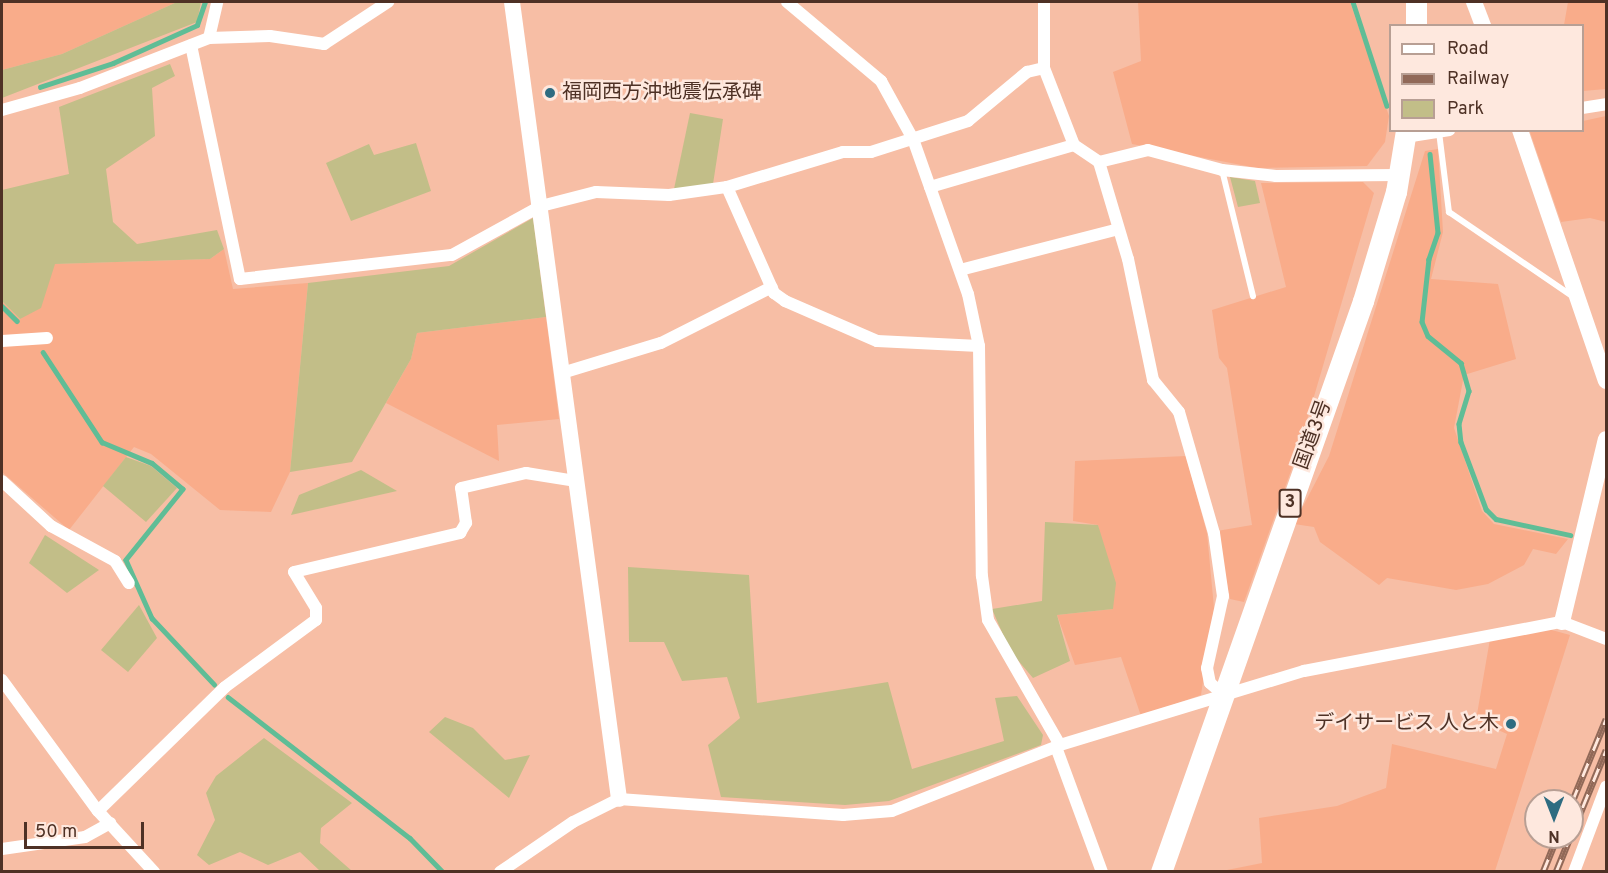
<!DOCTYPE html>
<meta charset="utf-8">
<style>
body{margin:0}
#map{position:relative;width:1608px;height:873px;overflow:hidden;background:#f7bea5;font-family:Overpass,"Noto Sans JP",sans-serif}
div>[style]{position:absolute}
.built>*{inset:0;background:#f9ac8a}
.green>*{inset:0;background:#c2be88}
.stream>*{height:4.5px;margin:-2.25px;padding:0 2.25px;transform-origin:2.25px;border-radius:2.25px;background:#5fbd96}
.service>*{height:6px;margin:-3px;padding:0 3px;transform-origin:3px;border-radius:3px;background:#fff}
.minor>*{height:12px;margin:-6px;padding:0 6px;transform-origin:6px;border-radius:6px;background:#fff}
.tertiary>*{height:16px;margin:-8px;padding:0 8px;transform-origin:8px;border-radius:8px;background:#fff}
.trunk>*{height:21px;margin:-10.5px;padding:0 10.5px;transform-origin:10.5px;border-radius:10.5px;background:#fff}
.rail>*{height:7px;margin-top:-3.5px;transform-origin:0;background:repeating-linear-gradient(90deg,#fee8de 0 14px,#916958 0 28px);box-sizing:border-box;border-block:2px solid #916958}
.dots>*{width:16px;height:16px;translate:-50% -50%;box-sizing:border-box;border:3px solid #fee8de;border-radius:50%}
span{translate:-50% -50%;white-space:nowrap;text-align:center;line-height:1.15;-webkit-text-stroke:5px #fee8de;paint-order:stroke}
.shield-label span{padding:2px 4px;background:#fee8de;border:2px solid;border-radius:4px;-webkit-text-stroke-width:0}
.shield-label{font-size:18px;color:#4e3125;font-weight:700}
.poi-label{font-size:20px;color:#4e3125}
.left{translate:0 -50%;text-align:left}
.right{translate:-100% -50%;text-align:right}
.street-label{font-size:20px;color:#4e3125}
.frame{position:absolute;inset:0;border:3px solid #4e3125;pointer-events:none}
.legend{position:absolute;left:1389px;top:24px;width:195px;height:108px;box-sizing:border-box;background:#fee8de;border:2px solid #b89f94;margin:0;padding:8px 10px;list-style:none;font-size:18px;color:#4e3125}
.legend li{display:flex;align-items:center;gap:12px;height:30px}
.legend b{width:30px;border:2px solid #b89f94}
.north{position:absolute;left:1524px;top:789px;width:60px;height:60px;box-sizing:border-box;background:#fee8de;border:2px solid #b89f94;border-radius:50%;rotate:180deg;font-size:16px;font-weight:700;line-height:24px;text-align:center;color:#4e3125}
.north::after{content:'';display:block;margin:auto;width:21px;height:27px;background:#2e6c81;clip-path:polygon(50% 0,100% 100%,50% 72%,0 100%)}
.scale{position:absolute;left:24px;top:822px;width:120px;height:27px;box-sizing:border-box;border:3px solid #4e3125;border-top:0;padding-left:8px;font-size:18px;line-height:21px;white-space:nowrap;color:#4e3125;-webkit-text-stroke:4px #fee8de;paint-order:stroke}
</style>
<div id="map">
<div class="built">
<div style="clip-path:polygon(2px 2px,177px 2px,62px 54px,2px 70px)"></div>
<div style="clip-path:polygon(1138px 2px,1350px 2px,1389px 116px,1385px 142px,1367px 166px,1257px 168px,1132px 144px,1113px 72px,1141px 61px)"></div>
<div style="clip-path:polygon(1568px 2px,1606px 2px,1606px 89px,1583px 91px,1582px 26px,1564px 25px)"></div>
<div style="clip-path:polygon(1606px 116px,1606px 222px,1590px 218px,1561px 222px,1530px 132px,1582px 130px,1583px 121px)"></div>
<div style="clip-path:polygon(1438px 149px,1443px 232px,1431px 279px,1498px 284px,1516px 359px,1464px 375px,1454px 428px,1482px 511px,1494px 524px,1568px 539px,1556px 554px,1533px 549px,1524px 565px,1488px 584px,1456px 590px,1387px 578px,1379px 585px,1320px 542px,1314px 527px,1294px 524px,1329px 456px,1425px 151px)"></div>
<div style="clip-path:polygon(1363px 182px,1374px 193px,1297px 454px,1244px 602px,1230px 599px,1217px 531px,1252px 525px,1227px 368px,1219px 358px,1212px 310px,1286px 287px,1261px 183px)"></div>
<div style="clip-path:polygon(224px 249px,233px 289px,308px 283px,290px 472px,271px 512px,220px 510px,151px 454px,134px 447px,69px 530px,2px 472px,2px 301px,20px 319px,54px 264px,210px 259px)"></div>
<div style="clip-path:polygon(546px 317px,559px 419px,497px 425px,499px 461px,386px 403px,411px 359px,417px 333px)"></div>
<div style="clip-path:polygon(1186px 456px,1207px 533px,1214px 608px,1201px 695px,1141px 716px,1121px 657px,1075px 665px,1057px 615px,1113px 609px,1098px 525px,1073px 521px,1075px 461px)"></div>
<div style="clip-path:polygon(1548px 629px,1570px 635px,1495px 871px,1217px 872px,1262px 863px,1259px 818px,1337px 806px,1386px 788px,1392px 744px,1496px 769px,1507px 734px,1476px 720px,1490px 639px)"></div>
</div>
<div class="green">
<div style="clip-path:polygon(177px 2px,201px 2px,197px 22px,2px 98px,2px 70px,62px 54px)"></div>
<div style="clip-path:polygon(170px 64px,175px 76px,152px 88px,155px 136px,106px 169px,113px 222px,137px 244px,217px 230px,224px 249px,210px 259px,55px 264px,41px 308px,20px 319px,2px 301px,2px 190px,69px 174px,59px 107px)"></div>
<div style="clip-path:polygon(690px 113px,723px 119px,713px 184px,674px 189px)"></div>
<div style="clip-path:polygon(416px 143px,431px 191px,351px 221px,326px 163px,369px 144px,374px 155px)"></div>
<div style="clip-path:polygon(1230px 177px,1255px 181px,1260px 203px,1238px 207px)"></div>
<div style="clip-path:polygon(533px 218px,546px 317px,417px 333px,411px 359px,352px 462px,290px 472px,308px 283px,449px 266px)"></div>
<div style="clip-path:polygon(126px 457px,151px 466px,177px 488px,146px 522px,103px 486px)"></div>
<div style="clip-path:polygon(361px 470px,397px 491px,291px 515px,299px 495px)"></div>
<div style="clip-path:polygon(1045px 522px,1098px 525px,1116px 583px,1113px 609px,1057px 615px,1070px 661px,1033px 678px,1010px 651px,992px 609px,1042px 601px)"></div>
<div style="clip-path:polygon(45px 535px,99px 570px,67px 593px,29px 563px)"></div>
<div style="clip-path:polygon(628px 567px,749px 575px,757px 703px,888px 682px,912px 769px,1004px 741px,995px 698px,1017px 696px,1043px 735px,1041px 745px,889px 801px,845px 805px,721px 797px,708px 745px,740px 718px,727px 677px,682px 681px,664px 642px,629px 642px)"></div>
<div style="clip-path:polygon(139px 605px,157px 638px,128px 672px,101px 650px)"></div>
<div style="clip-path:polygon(445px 717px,473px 728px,505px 760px,530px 755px,509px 798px,429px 732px)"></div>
<div style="clip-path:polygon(264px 738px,352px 803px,321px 828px,320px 843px,352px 871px,320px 871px,300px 852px,268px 865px,240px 852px,209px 865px,197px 855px,215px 820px,206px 793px,216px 776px)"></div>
</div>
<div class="stream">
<div style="left:1353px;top:2px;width:109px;rotate:71.9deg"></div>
<div style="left:40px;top:87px;width:77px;rotate:-18.2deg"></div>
<div style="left:113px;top:63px;width:92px;rotate:-24.3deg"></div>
<div style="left:197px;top:25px;width:24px;rotate:-71deg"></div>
<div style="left:1430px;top:154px;width:79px;rotate:84.2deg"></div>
<div style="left:1438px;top:233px;width:28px;rotate:109deg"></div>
<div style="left:1429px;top:259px;width:63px;rotate:96.3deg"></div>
<div style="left:1422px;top:322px;width:15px;rotate:67deg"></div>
<div style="left:1428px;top:336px;width:43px;rotate:39.3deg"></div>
<div style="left:1461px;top:363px;width:29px;rotate:74deg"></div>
<div style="left:1469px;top:391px;width:34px;rotate:107deg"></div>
<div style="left:1459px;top:424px;width:18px;rotate:84deg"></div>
<div style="left:1461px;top:442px;width:72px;rotate:69.5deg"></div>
<div style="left:1486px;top:509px;width:14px;rotate:45deg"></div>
<div style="left:1496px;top:519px;width:76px;rotate:12.2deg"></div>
<div style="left:2px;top:306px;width:21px;rotate:45deg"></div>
<div style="left:43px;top:352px;width:108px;rotate:56.8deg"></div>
<div style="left:102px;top:442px;width:54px;rotate:22.8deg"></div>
<div style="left:152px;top:463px;width:40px;rotate:40deg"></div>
<div style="left:183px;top:489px;width:91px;rotate:128.8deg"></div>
<div style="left:126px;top:560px;width:64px;rotate:65.9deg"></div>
<div style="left:152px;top:618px;width:91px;rotate:46.8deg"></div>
<div style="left:228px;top:697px;width:230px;rotate:37.8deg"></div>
<div style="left:410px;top:838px;width:47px;rotate:45.9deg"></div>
</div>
<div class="service">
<div style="left:1439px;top:132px;width:81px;rotate:82.9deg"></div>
<div style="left:1449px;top:212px;width:149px;rotate:34.3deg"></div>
<div style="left:1222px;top:170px;width:130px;rotate:76.2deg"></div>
</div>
<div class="minor">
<div style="left:787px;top:2px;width:123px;rotate:40deg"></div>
<div style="left:881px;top:81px;width:66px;rotate:61.1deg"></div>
<div style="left:913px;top:139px;width:164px;rotate:70.5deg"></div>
<div style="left:968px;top:294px;width:53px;rotate:78.1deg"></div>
<div style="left:979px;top:346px;width:230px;rotate:89.3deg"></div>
<div style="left:982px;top:576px;width:44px;rotate:82.2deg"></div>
<div style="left:988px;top:620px;width:144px;rotate:60.1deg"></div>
<div style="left:1044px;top:2px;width:66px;rotate:90deg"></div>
<div style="left:1044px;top:68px;width:83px;rotate:68.7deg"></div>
<div style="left:1074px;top:145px;width:30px;rotate:34deg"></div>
<div style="left:1099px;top:162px;width:101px;rotate:73.4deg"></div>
<div style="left:1128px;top:259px;width:124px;rotate:78.3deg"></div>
<div style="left:1153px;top:380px;width:41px;rotate:50.9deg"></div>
<div style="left:1179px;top:412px;width:126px;rotate:73.9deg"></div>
<div style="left:1214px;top:533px;width:64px;rotate:81.9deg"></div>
<div style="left:1223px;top:596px;width:74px;rotate:102.5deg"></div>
<div style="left:1207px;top:668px;width:15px;rotate:79deg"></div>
<div style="left:1210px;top:683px;width:18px;rotate:41deg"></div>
<div style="left:209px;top:38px;width:37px;rotate:-77deg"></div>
<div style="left:191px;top:45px;width:239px;rotate:78.2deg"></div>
<div style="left:240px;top:279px;width:213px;rotate:-6.5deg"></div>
<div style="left:452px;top:255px;width:102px;rotate:-28.8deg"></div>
<div style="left:541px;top:206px;width:57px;rotate:-14.3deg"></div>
<div style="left:596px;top:192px;width:73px;rotate:2.4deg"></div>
<div style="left:669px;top:195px;width:59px;rotate:-7.9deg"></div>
<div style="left:727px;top:187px;width:121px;rotate:-16.8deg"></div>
<div style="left:843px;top:152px;width:28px"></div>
<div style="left:871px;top:152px;width:102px;rotate:-17.7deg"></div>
<div style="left:968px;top:121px;width:77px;rotate:-39.7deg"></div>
<div style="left:1027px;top:72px;width:17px;rotate:-13deg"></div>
<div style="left:1582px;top:108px;width:24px;rotate:-9deg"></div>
<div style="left:2px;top:110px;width:81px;rotate:-15.8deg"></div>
<div style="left:80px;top:88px;width:138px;rotate:-21.2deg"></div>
<div style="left:209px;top:38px;width:61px;rotate:-1.9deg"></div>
<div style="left:270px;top:36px;width:55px;rotate:8.4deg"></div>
<div style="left:324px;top:44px;width:77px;rotate:-33.3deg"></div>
<div style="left:1405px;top:137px;width:45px;rotate:-9deg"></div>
<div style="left:1099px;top:162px;width:50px;rotate:-13.8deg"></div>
<div style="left:1148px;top:150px;width:77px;rotate:15.1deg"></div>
<div style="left:1222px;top:170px;width:54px;rotate:6.3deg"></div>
<div style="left:1276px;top:176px;width:123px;rotate:-0.5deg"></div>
<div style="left:727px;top:187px;width:116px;rotate:66.1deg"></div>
<div style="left:774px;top:293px;width:14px;rotate:36deg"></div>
<div style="left:785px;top:301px;width:100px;rotate:23.5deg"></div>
<div style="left:877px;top:341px;width:102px;rotate:2.8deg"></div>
<div style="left:930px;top:187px;width:150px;rotate:-16.3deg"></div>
<div style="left:960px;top:270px;width:163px;rotate:-14.5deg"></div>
<div style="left:2px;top:341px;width:45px;rotate:-3.8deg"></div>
<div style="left:562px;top:373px;width:103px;rotate:-16.9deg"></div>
<div style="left:661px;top:343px;width:124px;rotate:-26.8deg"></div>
<div style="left:2px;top:481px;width:67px;rotate:42.6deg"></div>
<div style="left:51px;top:526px;width:73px;rotate:28.7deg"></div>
<div style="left:115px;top:561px;width:26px;rotate:58deg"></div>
<div style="left:2px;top:680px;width:162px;rotate:53.8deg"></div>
<div style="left:98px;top:811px;width:83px;rotate:47.4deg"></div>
<div style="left:1056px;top:747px;width:133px;rotate:69.8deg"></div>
<div style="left:98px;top:811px;width:177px;rotate:-44.3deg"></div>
<div style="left:225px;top:687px;width:113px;rotate:-36.4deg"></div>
<div style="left:316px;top:620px;width:12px;rotate:-90deg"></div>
<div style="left:316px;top:608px;width:42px;rotate:-121.4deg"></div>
<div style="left:294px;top:572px;width:171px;rotate:-13.2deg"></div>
<div style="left:460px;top:533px;width:12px;rotate:-59deg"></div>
<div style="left:466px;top:523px;width:35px;rotate:-98deg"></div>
<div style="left:461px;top:488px;width:67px;rotate:-13deg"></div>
<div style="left:526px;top:473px;width:51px;rotate:9.1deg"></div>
<div style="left:2px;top:849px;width:84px;rotate:-8.2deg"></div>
<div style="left:85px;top:837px;width:29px;rotate:-29deg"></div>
<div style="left:500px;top:872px;width:88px;rotate:-34.4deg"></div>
<div style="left:573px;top:822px;width:51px;rotate:-26.6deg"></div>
<div style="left:619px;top:799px;width:225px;rotate:4.1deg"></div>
<div style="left:843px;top:815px;width:49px;rotate:-4.7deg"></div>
<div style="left:892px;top:811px;width:180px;rotate:-21.4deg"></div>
<div style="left:1060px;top:745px;width:255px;rotate:-16.9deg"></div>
<div style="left:1304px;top:671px;width:263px;rotate:-10.8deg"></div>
<div style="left:1562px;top:622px;width:47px;rotate:21.1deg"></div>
<div style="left:1574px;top:872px;width:91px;rotate:-69.4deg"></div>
</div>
<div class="tertiary">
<div style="left:512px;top:2px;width:804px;rotate:82.35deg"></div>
<div style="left:1474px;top:2px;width:26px;rotate:69deg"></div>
<div style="left:1520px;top:130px;width:265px;rotate:71.1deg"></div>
<div style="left:1562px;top:622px;width:188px;rotate:-76.5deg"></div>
</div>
<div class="trunk">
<div style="left:1416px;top:26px;width:24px;rotate:-90deg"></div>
<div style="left:1161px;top:872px;width:606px;rotate:-70.52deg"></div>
<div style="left:1363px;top:301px;width:114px;rotate:-73.2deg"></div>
<div style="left:1396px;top:192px;width:63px;rotate:-80.8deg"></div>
</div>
<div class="rail">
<div style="left:1572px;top:802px;width:90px;rotate:-67.7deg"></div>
<div style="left:1572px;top:833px;width:90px;rotate:-67.7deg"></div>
<div style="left:1543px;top:872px;width:38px;rotate:-68deg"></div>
<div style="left:1556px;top:872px;width:38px;rotate:-68deg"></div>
</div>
<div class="dots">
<div style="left:550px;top:93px;background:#2e6c81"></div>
<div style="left:1511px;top:724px;background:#2e6c81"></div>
</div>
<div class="shield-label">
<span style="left:1290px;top:503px">3</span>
</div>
<div class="poi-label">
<span class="left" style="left:562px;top:93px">福岡西方沖地震伝承碑</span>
<span class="right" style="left:1499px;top:724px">デイサービス 人と木</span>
</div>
<div class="street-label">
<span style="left:1314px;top:435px;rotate:-70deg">国道3号</span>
</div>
<div class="frame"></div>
<ul class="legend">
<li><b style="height:8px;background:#fff"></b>Road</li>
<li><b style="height:8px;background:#916958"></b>Railway</li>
<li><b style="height:16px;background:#c2be88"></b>Park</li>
</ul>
<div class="north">N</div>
<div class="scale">50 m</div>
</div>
